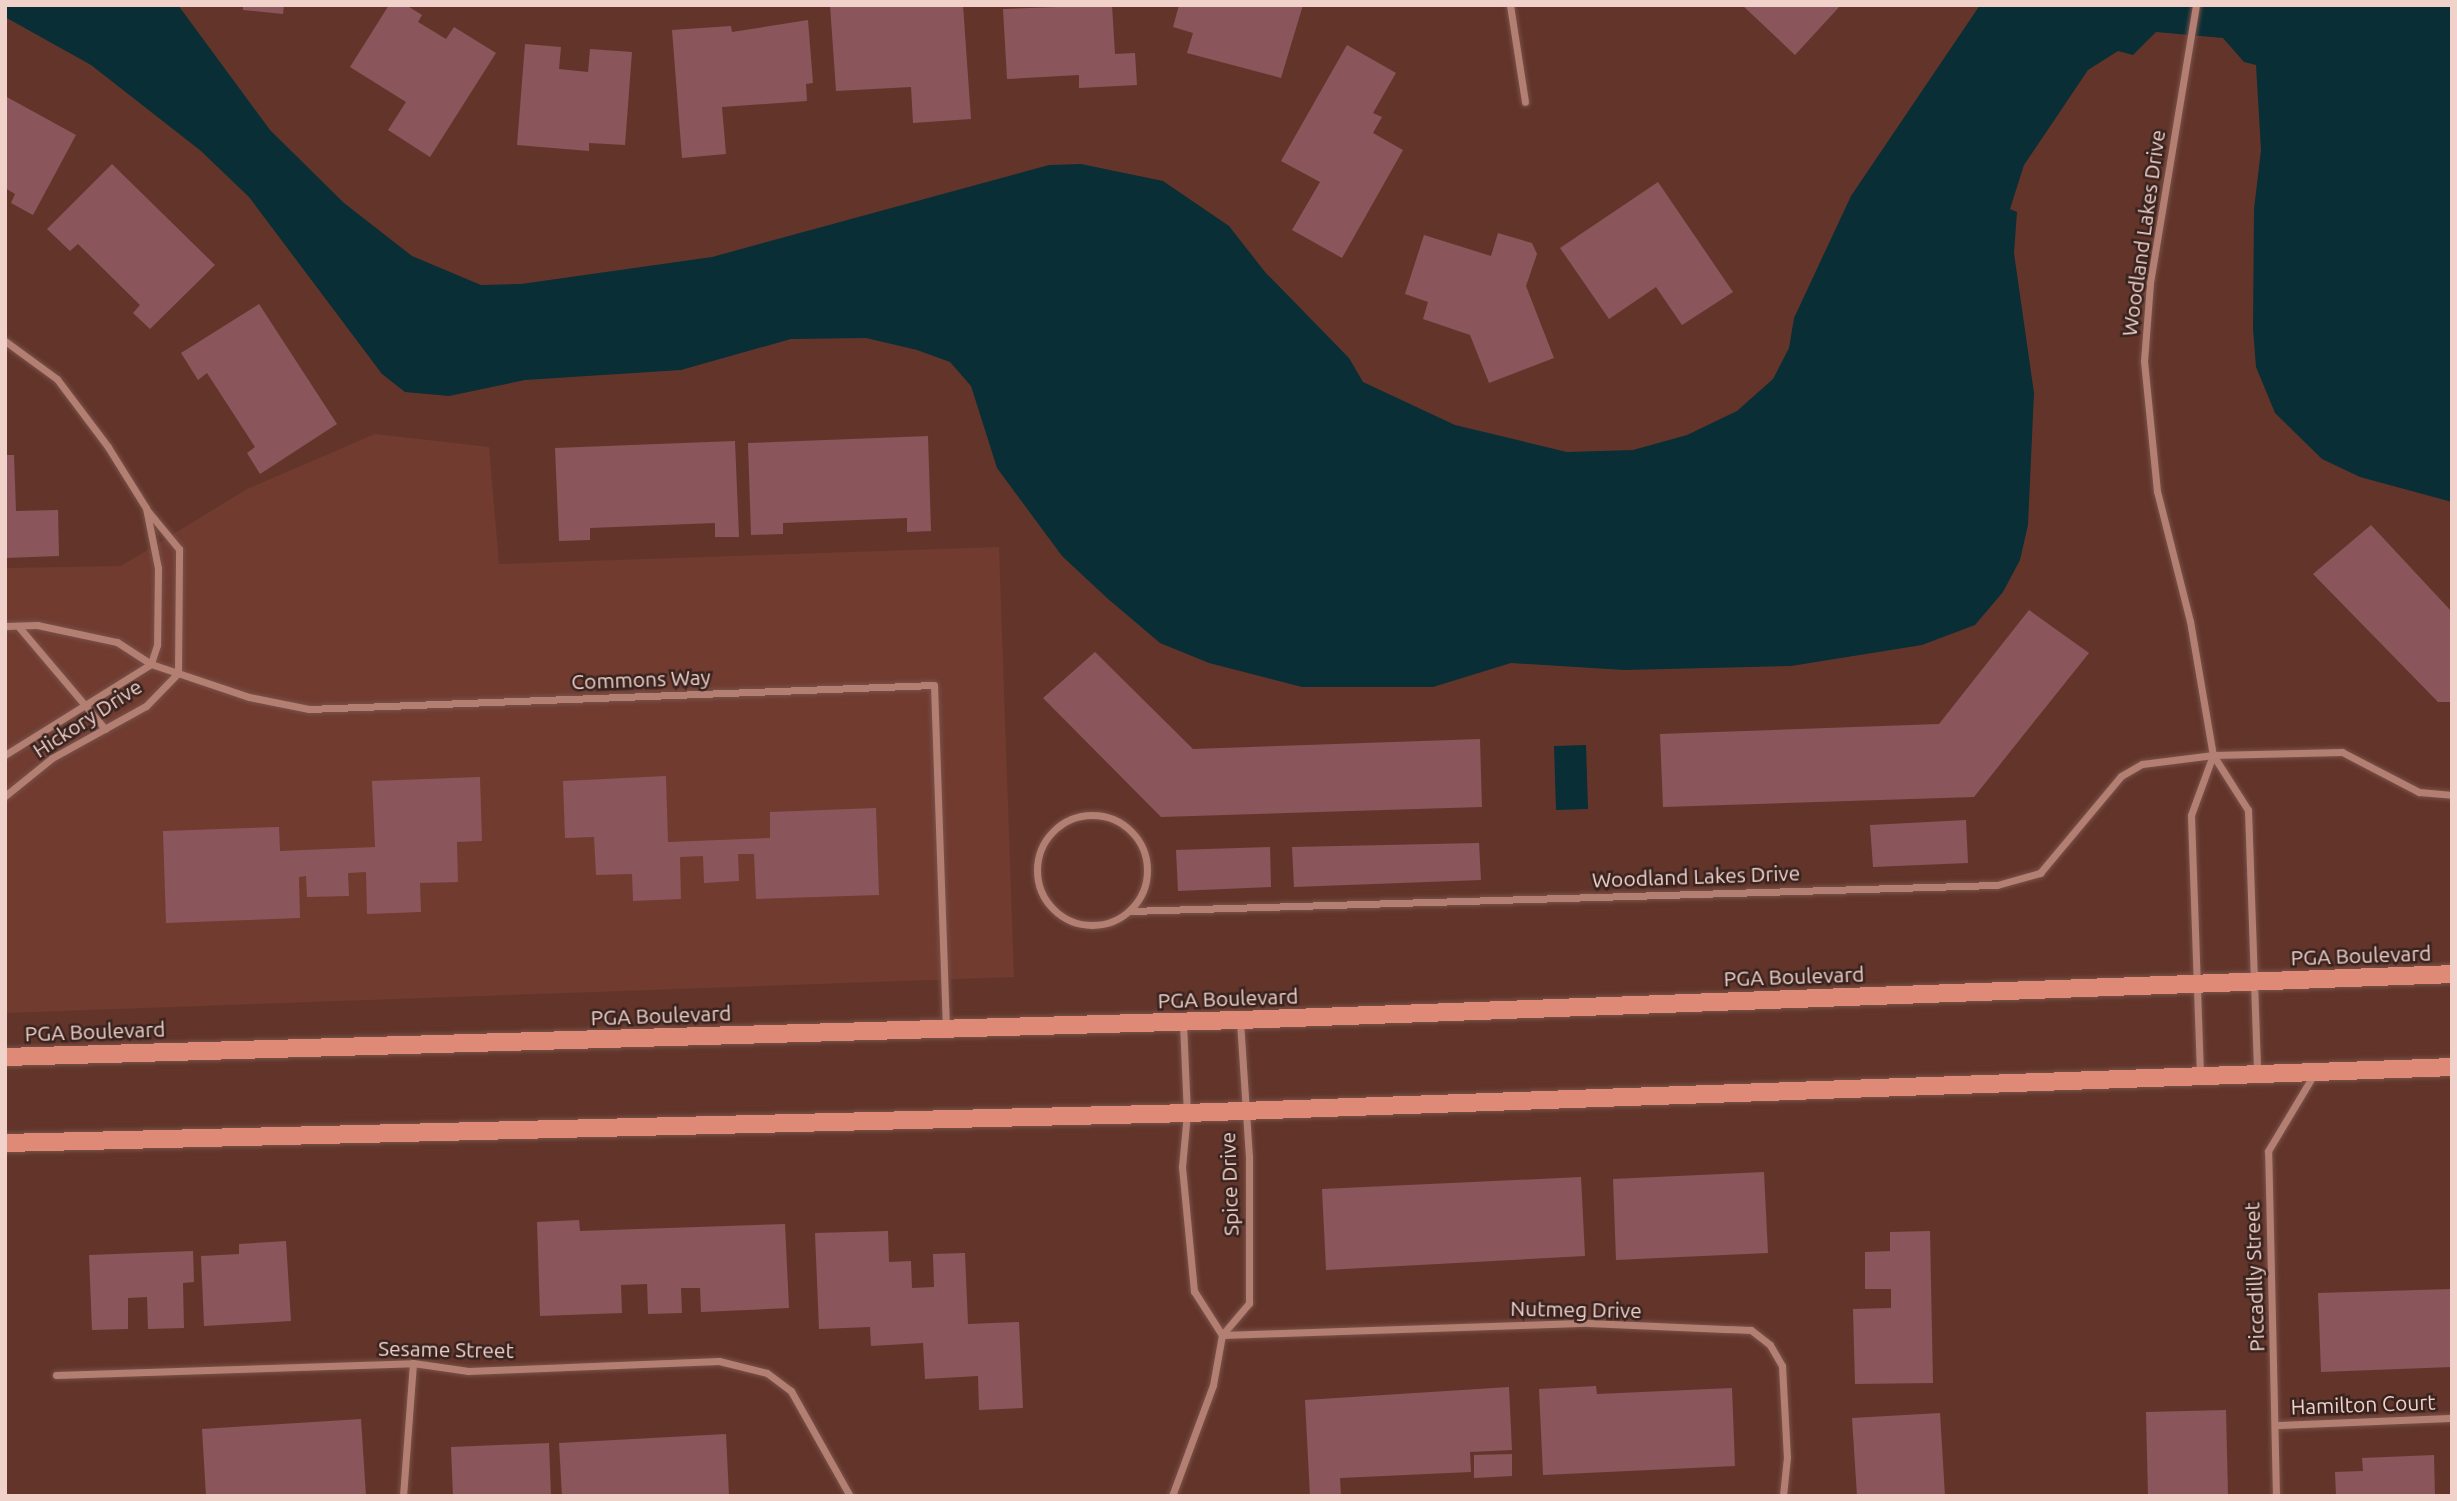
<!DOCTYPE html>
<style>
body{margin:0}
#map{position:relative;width:2457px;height:1501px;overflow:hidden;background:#63352a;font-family:Ubuntu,sans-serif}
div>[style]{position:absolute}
.built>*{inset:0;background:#713b30}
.water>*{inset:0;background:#092e35}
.building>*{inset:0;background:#8a565b}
.roads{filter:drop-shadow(0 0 2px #79524a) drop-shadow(0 0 2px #79524a)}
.street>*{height:7px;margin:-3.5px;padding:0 3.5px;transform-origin:3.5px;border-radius:3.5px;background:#b47f73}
.street>.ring{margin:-3.5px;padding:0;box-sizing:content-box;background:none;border:7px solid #b47f73;border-radius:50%}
.primary>*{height:18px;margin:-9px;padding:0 9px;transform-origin:9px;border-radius:9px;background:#de8a77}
span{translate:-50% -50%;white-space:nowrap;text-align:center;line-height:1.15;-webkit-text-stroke:5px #39231f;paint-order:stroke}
.street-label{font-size:21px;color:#f0d2cb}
.frame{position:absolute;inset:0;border:7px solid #f0d2cb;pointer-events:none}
</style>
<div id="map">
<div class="built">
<div style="clip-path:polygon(375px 434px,489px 447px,499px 564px,999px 547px,1014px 977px,5px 1013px,5px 568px,121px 566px,247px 489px)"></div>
</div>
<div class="water">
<div style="clip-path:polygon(5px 5px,178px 5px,270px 130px,344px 203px,412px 256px,481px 285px,521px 284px,712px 257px,1049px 165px,1081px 164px,1163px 181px,1229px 226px,1265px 272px,1349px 358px,1363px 382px,1455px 425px,1567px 452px,1633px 450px,1687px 435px,1737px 411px,1773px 379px,1789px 348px,1794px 318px,1851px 196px,1980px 5px,2452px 5px,2452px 502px,2360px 477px,2322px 459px,2275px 413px,2256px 367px,2253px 329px,2254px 209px,2261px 150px,2256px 65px,2244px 62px,2223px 38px,2156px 32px,2133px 55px,2118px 51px,2088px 70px,2024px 165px,2010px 209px,2017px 212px,2014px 253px,2034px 393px,2028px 525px,2020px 560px,2003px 592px,1975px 625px,1922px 645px,1791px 666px,1624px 670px,1511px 663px,1433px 687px,1302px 687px,1209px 663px,1160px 643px,1107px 598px,1062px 556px,997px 468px,971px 386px,950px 362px,917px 350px,866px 338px,791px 339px,681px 370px,525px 380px,449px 396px,405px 392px,382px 374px,249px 197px,201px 151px,91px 65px,5px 17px)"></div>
<div style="clip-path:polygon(1586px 745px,1588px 809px,1556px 810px,1554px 746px)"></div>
</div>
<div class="building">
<div style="clip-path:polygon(243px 5px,284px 5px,283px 14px,243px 10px)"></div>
<div style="clip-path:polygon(389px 5px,406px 5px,422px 15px,418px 22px,446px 39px,454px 27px,496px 53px,430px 157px,388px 130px,406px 102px,350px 67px)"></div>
<div style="clip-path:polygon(830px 5px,963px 5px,971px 119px,913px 123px,911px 87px,836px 91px)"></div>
<div style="clip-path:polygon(1112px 5px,1115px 54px,1135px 53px,1137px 85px,1079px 88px,1079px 75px,1007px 79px,1003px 9px)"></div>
<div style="clip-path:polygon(1179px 5px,1303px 5px,1281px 78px,1187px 53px,1193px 33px,1173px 27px)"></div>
<div style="clip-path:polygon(1742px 5px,1841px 5px,1795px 55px)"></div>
<div style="clip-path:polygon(808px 20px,813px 83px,806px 84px,807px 101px,722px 107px,726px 154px,682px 158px,672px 30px,731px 26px,732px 32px)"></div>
<div style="clip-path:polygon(525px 44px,561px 47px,559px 69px,588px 72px,590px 49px,632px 52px,625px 145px,589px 143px,589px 151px,517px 145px)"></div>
<div style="clip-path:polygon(1347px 45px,1396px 73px,1373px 113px,1382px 117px,1373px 133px,1403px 150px,1342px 258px,1292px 230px,1320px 182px,1281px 161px)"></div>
<div style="clip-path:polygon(5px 96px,76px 135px,33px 215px,11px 203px,15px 194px,5px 188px)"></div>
<div style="clip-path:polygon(112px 164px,215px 265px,150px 329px,133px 313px,140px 305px,78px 244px,70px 251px,47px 229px)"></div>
<div style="clip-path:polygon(1658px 182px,1733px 292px,1682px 325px,1656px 287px,1609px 319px,1560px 248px)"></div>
<div style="clip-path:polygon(1498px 233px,1532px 243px,1537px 254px,1526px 286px,1554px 358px,1489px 383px,1470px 335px,1423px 319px,1428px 302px,1405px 294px,1424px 235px,1491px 256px)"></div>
<div style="clip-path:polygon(259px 304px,337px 424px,260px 474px,247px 453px,255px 447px,207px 373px,198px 380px,181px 353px)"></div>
<div style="clip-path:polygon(928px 436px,931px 531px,907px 532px,907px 518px,783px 523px,783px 534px,751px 535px,748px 443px)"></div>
<div style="clip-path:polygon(735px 441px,739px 537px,715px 537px,715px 523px,590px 528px,590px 540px,559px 541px,555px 448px)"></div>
<div style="clip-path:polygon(5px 455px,14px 455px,16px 511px,58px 510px,59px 556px,5px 558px)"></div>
<div style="clip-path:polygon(2371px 525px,2452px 612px,2452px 702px,2438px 702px,2313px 574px)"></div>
<div style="clip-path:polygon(2029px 610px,2089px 653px,1974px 797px,1663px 807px,1660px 734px,1939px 724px)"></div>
<div style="clip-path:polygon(1095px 652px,1193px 749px,1480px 739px,1482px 807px,1161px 817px,1043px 698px)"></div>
<div style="clip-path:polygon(666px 776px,668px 842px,770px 838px,770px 812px,876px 808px,879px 895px,756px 899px,754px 854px,738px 854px,739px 881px,704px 883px,703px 856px,680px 857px,681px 899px,633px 901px,632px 874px,596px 875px,594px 837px,565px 838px,563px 781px)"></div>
<div style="clip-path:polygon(480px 777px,482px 841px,457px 842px,458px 882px,420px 883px,421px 912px,367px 914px,366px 872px,348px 873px,349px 896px,307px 897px,306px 876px,299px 877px,300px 918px,166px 923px,163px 831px,279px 827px,280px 851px,375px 847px,372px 781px)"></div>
<div style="clip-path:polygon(1966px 820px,1968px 863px,1873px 867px,1870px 825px)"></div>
<div style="clip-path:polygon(1479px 843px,1481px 880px,1294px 887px,1292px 847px)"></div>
<div style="clip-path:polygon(1270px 847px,1271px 887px,1178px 891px,1176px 850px)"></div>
<div style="clip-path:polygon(1764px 1172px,1768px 1253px,1616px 1260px,1613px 1179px)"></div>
<div style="clip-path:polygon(1581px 1177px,1585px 1256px,1326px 1270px,1322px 1189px)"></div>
<div style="clip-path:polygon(579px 1220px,580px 1231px,785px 1224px,789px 1308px,701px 1312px,700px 1288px,681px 1288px,682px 1313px,648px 1314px,647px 1284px,621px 1285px,622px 1313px,540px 1316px,537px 1222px)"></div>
<div style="clip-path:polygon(888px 1231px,889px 1262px,911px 1261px,912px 1288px,934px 1287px,933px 1254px,965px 1253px,968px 1324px,1019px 1322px,1023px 1408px,979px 1410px,978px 1376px,925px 1379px,923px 1343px,871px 1346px,870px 1327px,819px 1329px,815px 1233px)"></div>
<div style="clip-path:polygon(1930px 1231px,1933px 1383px,1855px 1384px,1853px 1309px,1891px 1308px,1891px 1289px,1865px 1289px,1865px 1252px,1890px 1251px,1890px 1232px)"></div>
<div style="clip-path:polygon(286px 1241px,291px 1321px,204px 1326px,201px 1256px,239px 1254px,239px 1244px)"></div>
<div style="clip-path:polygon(193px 1251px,194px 1282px,183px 1283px,184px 1328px,148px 1329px,147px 1297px,128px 1298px,128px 1329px,92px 1330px,89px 1255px)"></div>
<div style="clip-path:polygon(2452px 1289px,2452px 1367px,2321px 1372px,2318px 1293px)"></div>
<div style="clip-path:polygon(1596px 1386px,1597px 1394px,1732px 1388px,1735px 1466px,1543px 1475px,1539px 1389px)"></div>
<div style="clip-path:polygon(1509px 1387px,1512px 1450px,1470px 1452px,1471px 1472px,1340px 1478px,1341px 1496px,1310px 1496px,1305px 1400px)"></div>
<div style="clip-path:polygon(2226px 1410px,2228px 1496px,2148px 1496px,2146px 1412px)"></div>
<div style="clip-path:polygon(1940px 1413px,1945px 1496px,1857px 1496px,1852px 1418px)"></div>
<div style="clip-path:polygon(361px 1419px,366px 1496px,206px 1496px,202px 1429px)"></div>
<div style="clip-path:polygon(726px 1434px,729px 1496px,562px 1496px,559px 1443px)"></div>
<div style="clip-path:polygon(549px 1443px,551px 1496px,453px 1496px,451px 1447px)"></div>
<div style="clip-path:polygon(1512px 1454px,1512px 1476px,1474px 1478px,1474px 1455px)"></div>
<div style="clip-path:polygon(2434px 1455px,2435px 1496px,2336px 1496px,2335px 1472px,2363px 1471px,2362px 1458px)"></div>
</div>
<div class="roads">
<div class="street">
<div style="left:1510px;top:5px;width:98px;rotate:81.2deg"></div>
<div style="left:2196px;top:5px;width:282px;rotate:99.4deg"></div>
<div style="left:2150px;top:283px;width:78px;rotate:94.4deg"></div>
<div style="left:2144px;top:361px;width:131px;rotate:84.3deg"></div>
<div style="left:2157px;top:491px;width:134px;rotate:75.8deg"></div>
<div style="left:2190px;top:621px;width:136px;rotate:80.3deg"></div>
<div style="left:2213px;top:755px;width:65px;rotate:57.5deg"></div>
<div style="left:2248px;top:810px;width:263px;rotate:88deg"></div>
<div style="left:5px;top:341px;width:64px;rotate:36.2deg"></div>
<div style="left:57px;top:379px;width:85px;rotate:53.1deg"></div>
<div style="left:108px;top:447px;width:72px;rotate:58.1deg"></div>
<div style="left:146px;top:508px;width:61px;rotate:78.7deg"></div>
<div style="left:158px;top:568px;width:77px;rotate:90.7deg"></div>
<div style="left:157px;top:645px;width:20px;rotate:108deg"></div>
<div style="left:151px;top:664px;width:172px;rotate:148.1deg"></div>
<div style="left:5px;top:626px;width:32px;rotate:-2deg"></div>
<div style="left:37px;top:625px;width:82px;rotate:12deg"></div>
<div style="left:117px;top:642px;width:40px;rotate:32.9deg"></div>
<div style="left:151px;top:664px;width:103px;rotate:18.6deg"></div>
<div style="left:249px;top:697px;width:61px;rotate:11.3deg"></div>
<div style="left:309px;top:709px;width:625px;rotate:-2.2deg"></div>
<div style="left:934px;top:685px;width:343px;rotate:88deg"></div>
<div style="left:18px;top:626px;width:135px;rotate:49.8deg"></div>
<div style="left:5px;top:796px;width:60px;rotate:-39deg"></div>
<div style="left:52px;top:758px;width:107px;rotate:-29deg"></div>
<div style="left:146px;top:706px;width:46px;rotate:-45.9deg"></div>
<div style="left:178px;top:673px;width:124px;rotate:-89.5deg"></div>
<div style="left:179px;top:549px;width:50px;rotate:-129.4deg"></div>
<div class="ring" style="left:1037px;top:815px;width:103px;height:103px"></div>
<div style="left:1130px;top:911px;width:867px;rotate:-1.72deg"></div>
<div style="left:1997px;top:885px;width:45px;rotate:-15.6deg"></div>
<div style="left:2040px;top:873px;width:126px;rotate:-50.1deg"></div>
<div style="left:2121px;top:776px;width:24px;rotate:-30deg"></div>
<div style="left:2142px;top:764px;width:72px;rotate:-7.2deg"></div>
<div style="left:2213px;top:755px;width:129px;rotate:-1.3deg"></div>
<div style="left:2342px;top:752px;width:87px;rotate:27.5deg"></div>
<div style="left:2419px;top:792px;width:33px;rotate:5deg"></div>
<div style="left:1183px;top:1023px;width:90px;rotate:87.5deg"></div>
<div style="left:1187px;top:1113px;width:54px;rotate:95.3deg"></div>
<div style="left:1182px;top:1167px;width:125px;rotate:84.5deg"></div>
<div style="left:1194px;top:1291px;width:52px;rotate:57.5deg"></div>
<div style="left:2200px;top:1074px;width:259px;rotate:-92deg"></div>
<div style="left:2191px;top:815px;width:64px;rotate:-69.9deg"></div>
<div style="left:1222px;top:1335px;width:366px;rotate:-1.9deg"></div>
<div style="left:1588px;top:1323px;width:163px;rotate:2.5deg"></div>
<div style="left:1751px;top:1330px;width:24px;rotate:38deg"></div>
<div style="left:1770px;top:1345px;width:24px;rotate:60deg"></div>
<div style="left:1782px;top:1366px;width:91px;rotate:86.9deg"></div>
<div style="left:1787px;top:1457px;width:39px;rotate:96deg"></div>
<div style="left:56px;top:1375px;width:357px;rotate:-1.9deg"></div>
<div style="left:413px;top:1363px;width:56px;rotate:8.3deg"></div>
<div style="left:468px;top:1371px;width:251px;rotate:-2.3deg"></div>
<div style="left:719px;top:1361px;width:49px;rotate:14deg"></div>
<div style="left:767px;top:1373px;width:30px;rotate:37deg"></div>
<div style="left:791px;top:1391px;width:120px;rotate:60.7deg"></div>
<div style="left:2276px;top:1425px;width:176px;rotate:-2.3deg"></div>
<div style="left:403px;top:1496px;width:133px;rotate:-85.7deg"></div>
<div style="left:1172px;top:1496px;width:118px;rotate:-69.7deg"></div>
<div style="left:1213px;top:1385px;width:51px;rotate:-79.8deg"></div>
<div style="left:1222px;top:1335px;width:42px;rotate:-49.8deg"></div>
<div style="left:1249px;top:1303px;width:146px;rotate:-90deg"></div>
<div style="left:1249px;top:1157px;width:135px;rotate:-93.8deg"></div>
<div style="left:2276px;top:1496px;width:345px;rotate:-91.3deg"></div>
<div style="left:2268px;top:1151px;width:90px;rotate:-59.1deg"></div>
</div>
<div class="primary">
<div style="left:5px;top:1057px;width:1236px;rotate:-1.72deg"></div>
<div style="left:1240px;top:1020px;width:1213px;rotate:-2.17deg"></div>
<div style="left:5px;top:1143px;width:1182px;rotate:-1.45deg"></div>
<div style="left:1187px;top:1113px;width:1266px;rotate:-2.08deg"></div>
</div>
</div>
<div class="street-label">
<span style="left:2143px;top:233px;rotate:-82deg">Woodland Lakes Drive</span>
<span style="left:641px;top:679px;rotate:-2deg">Commons Way</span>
<span style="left:87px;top:718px;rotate:-33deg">Hickory Drive</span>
<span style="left:1696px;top:876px;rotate:-2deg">Woodland Lakes Drive</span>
<span style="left:2361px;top:955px;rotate:-2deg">PGA Boulevard</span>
<span style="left:1794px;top:976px;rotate:-2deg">PGA Boulevard</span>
<span style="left:1228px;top:998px;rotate:-2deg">PGA Boulevard</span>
<span style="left:661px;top:1015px;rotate:-2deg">PGA Boulevard</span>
<span style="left:95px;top:1031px;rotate:-2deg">PGA Boulevard</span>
<span style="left:1229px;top:1184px;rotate:-92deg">Spice Drive</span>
<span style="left:2254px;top:1277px;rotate:-92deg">Piccadilly Street</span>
<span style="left:1576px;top:1309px;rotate:1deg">Nutmeg Drive</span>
<span style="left:446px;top:1349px;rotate:1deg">Sesame Street</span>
<span style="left:2363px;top:1404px;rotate:-2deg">Hamilton Court</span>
</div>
<div class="frame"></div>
</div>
